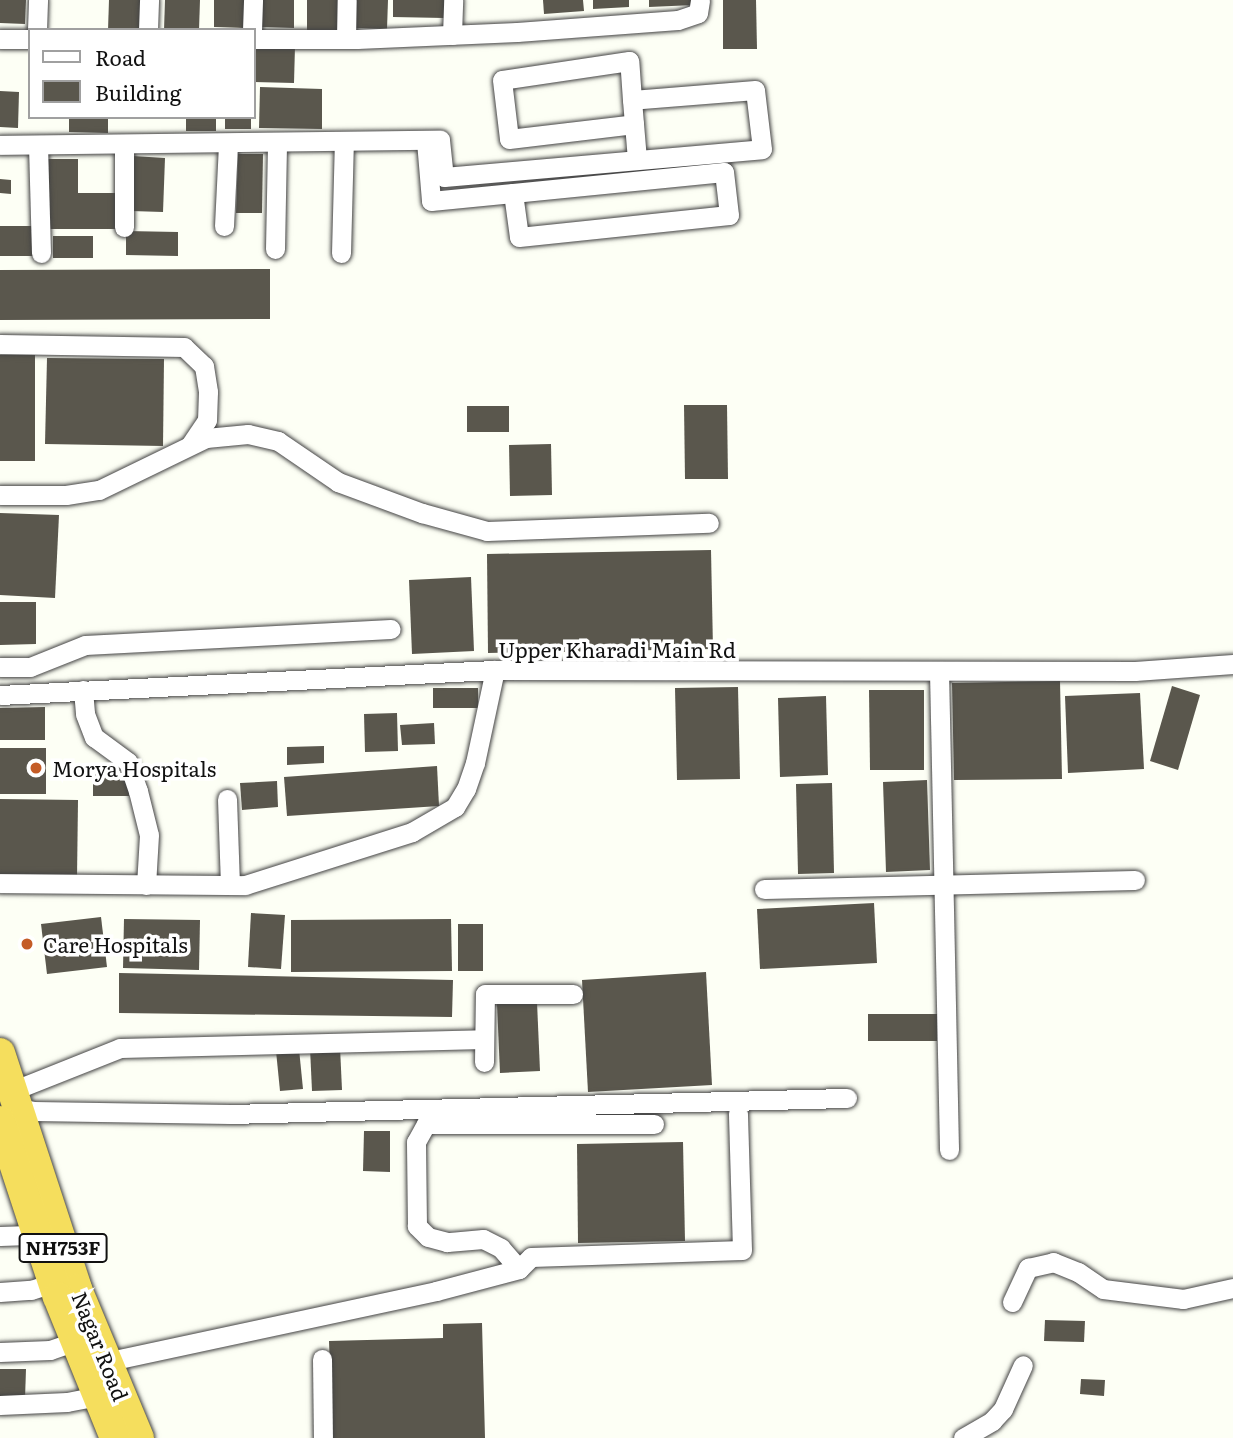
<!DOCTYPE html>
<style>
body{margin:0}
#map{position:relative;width:1233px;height:1438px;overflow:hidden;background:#fdfff5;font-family:Literata,serif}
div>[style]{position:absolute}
.building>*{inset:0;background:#5a574d}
.roads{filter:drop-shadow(0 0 2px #444) drop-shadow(0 0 2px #444)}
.minor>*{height:19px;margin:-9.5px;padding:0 9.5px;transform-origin:9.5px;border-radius:9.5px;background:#fff}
.highway>*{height:30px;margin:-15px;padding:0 15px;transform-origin:15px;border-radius:15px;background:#f5de5d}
.dots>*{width:19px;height:19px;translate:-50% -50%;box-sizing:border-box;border:4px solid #fff;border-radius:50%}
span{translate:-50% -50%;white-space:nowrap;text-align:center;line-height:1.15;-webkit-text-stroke:7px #fff;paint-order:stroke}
.shield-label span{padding:2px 5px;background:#fff;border:2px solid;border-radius:5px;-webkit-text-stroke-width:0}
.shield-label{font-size:19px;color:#111;font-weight:700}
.street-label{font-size:21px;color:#111}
.poi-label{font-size:21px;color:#111}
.left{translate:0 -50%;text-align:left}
.legend{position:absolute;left:28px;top:28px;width:228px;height:91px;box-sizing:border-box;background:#fff;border:2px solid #a0a0a0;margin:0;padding:9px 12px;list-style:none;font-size:21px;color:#111}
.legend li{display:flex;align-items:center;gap:14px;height:35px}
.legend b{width:35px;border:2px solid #a0a0a0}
</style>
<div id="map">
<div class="building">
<div style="clip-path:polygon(0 0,26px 0,25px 24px,0 23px)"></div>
<div style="clip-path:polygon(109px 0,141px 0,140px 30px,108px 30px)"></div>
<div style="clip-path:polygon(165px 0,200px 0,199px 30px,164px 30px)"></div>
<div style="clip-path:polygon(214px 0,246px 0,245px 28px,214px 27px)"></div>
<div style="clip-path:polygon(262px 0,294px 0,294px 28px,262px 27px)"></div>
<div style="clip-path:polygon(307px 0,341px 0,341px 31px,307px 30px)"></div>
<div style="clip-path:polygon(356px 0,388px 0,387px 29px,356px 28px)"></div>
<div style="clip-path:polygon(393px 0,444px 0,444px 18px,393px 17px)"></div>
<div style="clip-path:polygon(543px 0,583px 0,584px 11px,544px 14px)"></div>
<div style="clip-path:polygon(593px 0,629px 0,629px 7px,593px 9px)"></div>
<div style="clip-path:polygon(649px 0,694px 0,694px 5px,649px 7px)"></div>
<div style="clip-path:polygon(723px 0,756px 0,757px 49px,723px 49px)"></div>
<div style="clip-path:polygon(254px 45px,295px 46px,294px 83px,254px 82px)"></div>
<div style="clip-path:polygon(260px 87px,322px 89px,322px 129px,259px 128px)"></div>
<div style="clip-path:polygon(0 91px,19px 92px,18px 128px,0 127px)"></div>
<div style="clip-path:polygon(69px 117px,108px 117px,108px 133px,69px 132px)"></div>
<div style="clip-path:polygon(186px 117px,216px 117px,216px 131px,186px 131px)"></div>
<div style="clip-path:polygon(225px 117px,251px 117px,251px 129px,225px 129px)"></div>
<div style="clip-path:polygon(238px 154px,263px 154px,262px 213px,236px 213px)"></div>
<div style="clip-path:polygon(133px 156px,165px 158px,163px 212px,131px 211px)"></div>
<div style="clip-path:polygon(44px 159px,78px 159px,78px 193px,118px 193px,118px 229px,44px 229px)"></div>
<div style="clip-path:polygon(0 179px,11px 180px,11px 194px,0 193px)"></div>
<div style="clip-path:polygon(0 226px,38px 226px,38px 256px,0 256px)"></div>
<div style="clip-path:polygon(126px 231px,178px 232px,178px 256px,126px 255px)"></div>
<div style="clip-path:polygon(53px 236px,93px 236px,93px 258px,53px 258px)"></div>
<div style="clip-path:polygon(270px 269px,270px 319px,0 320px,0 270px)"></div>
<div style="clip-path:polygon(0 355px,35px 355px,35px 461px,0 461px)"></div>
<div style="clip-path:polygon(47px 358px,164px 359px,163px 446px,45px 444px)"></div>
<div style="clip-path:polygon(684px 405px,727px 405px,728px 479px,685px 479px)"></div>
<div style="clip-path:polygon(467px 406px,509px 406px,509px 432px,467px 432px)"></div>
<div style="clip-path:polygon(551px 444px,552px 495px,510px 496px,509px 445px)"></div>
<div style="clip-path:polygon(0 513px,59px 515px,55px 598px,0 595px)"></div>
<div style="clip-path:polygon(711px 550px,713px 649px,488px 653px,487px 554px)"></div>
<div style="clip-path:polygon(471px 577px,474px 651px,412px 654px,409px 580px)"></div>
<div style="clip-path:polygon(0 602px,36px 602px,36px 644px,0 645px)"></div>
<div style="clip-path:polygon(1060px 681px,1062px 779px,954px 780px,952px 683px)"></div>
<div style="clip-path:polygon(1172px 686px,1200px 695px,1178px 770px,1150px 761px)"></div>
<div style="clip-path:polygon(738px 687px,740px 779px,677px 780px,675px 688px)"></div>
<div style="clip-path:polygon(433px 688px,478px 688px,478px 708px,433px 708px)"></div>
<div style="clip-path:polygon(869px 690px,924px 690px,924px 770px,870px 770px)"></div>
<div style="clip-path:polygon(1140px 693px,1144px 769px,1068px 773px,1065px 696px)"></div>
<div style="clip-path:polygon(826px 696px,828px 775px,780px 777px,778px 698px)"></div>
<div style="clip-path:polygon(45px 707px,45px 740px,0 740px,0 708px)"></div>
<div style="clip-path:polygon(397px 713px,398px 751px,365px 752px,364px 714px)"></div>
<div style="clip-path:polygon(434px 723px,435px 744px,402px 745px,400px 725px)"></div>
<div style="clip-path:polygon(324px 746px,324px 763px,287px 765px,287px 747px)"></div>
<div style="clip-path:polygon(0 748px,46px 748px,46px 794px,0 794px)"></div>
<div style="clip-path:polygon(437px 766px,439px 806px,287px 816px,284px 777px)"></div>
<div style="clip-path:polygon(93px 772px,129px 772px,129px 796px,93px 796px)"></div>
<div style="clip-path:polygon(927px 780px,930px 870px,886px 872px,883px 782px)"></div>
<div style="clip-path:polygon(277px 781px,278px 807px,242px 810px,240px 783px)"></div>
<div style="clip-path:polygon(832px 783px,834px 873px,798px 874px,796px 784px)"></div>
<div style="clip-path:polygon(0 799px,78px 800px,77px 878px,0 877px)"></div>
<div style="clip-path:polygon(874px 903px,877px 963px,760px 969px,757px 909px)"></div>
<div style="clip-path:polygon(251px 913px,285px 915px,281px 969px,248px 967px)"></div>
<div style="clip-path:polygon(101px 917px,107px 967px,47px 974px,41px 924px)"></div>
<div style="clip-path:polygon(124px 919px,200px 920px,199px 970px,123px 968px)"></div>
<div style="clip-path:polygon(451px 919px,452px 971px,291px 972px,291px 920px)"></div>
<div style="clip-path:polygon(458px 924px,483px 924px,483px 971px,458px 971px)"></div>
<div style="clip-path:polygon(706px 972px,712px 1085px,588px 1092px,582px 980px)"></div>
<div style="clip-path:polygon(119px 973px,453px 980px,452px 1017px,119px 1013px)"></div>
<div style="clip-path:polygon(537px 1002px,540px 1071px,500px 1073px,497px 1004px)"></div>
<div style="clip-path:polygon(868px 1014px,937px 1014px,937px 1041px,868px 1041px)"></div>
<div style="clip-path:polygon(340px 1047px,342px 1090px,312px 1091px,310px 1048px)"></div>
<div style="clip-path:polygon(299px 1049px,303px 1089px,280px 1091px,276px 1051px)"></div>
<div style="clip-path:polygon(364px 1131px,390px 1131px,390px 1172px,363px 1171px)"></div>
<div style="clip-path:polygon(683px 1142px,685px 1241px,578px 1243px,577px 1144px)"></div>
<div style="clip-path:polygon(1045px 1320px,1085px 1321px,1084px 1342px,1044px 1341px)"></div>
<div style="clip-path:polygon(482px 1323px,485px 1438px,332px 1438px,329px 1341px,443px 1338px,443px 1324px)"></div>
<div style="clip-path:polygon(0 1369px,26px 1369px,25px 1399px,0 1398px)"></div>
<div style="clip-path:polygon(1081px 1379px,1105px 1380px,1104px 1396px,1080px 1394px)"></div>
</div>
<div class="roads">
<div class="minor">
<div style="left:37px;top:30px;width:30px;rotate:-88deg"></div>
<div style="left:148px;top:30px;width:30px;rotate:-88deg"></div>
<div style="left:252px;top:30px;width:30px;rotate:-88deg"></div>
<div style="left:452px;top:35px;width:35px;rotate:-88deg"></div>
<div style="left:0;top:39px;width:30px"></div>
<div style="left:254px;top:39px;width:103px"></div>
<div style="left:357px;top:39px;width:160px;rotate:-2.5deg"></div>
<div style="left:517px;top:32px;width:161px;rotate:-4.3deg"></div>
<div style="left:678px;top:20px;width:21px;rotate:-19deg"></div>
<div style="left:698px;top:13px;width:13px;rotate:-81deg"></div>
<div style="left:346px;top:39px;width:39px;rotate:-89deg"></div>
<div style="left:632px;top:100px;width:39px;rotate:-94deg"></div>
<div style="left:629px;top:61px;width:128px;rotate:171.5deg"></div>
<div style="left:502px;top:80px;width:59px;rotate:83.2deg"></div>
<div style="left:509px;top:139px;width:126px;rotate:-6.8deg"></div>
<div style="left:426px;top:141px;width:60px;rotate:85.2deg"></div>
<div style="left:431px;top:201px;width:82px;rotate:-5.6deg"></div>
<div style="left:513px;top:193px;width:44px;rotate:82.2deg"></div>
<div style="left:519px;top:237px;width:211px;rotate:-6deg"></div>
<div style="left:729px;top:215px;width:43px;rotate:-96.6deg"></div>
<div style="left:724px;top:172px;width:212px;rotate:174.3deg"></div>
<div style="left:124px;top:144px;width:83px;rotate:90deg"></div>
<div style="left:0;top:145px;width:440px;rotate:-0.7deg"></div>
<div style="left:440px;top:140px;width:37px;rotate:84deg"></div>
<div style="left:444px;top:177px;width:319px;rotate:-5deg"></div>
<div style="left:762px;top:149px;width:59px;rotate:-96.8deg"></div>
<div style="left:755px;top:90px;width:123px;rotate:175.4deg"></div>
<div style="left:632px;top:100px;width:59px;rotate:85.2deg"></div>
<div style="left:38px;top:145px;width:108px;rotate:88.4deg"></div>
<div style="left:224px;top:226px;width:83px;rotate:-87.2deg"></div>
<div style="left:275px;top:249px;width:106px;rotate:-88.9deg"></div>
<div style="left:341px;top:253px;width:111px;rotate:-88.5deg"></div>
<div style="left:0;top:344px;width:184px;rotate:0.9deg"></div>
<div style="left:184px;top:347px;width:28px;rotate:44deg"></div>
<div style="left:204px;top:366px;width:26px;rotate:81deg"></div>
<div style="left:208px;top:392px;width:28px;rotate:92deg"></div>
<div style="left:207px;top:420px;width:29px;rotate:124deg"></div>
<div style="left:0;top:495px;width:66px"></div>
<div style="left:66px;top:495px;width:33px;rotate:-9deg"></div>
<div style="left:99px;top:490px;width:119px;rotate:-25.9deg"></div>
<div style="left:206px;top:438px;width:42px;rotate:-5.4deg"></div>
<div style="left:248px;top:434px;width:31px;rotate:13deg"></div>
<div style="left:278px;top:441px;width:73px;rotate:34.3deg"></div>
<div style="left:338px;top:482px;width:90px;rotate:20.3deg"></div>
<div style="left:422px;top:513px;width:67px;rotate:15.5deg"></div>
<div style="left:487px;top:531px;width:222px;rotate:-2.1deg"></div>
<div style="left:0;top:667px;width:30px"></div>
<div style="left:30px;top:667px;width:59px;rotate:-21.8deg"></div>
<div style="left:85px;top:645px;width:306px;rotate:-3deg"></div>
<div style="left:939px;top:671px;width:479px;rotate:88.8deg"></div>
<div style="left:83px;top:690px;width:24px;rotate:85deg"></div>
<div style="left:85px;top:714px;width:25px;rotate:69deg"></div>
<div style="left:94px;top:737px;width:42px;rotate:36.3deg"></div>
<div style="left:128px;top:762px;width:31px;rotate:71deg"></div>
<div style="left:138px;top:791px;width:45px;rotate:76deg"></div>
<div style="left:149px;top:835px;width:50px;rotate:93.4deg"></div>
<div style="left:0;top:695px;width:496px;rotate:-2.9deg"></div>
<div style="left:495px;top:670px;width:640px;rotate:0.09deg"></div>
<div style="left:1135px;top:671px;width:98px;rotate:-4.1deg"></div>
<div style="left:227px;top:799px;width:86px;rotate:88deg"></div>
<div style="left:0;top:883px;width:245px;rotate:0.5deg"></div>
<div style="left:245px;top:885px;width:175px;rotate:-17.6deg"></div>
<div style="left:412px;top:832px;width:50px;rotate:-30.2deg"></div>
<div style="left:455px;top:807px;width:21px;rotate:-59deg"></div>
<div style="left:466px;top:789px;width:28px;rotate:-71deg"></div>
<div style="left:475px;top:763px;width:95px;rotate:-77.9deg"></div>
<div style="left:764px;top:889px;width:371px;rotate:-1.4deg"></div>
<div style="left:484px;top:1062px;width:68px;rotate:-89.2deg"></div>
<div style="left:485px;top:994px;width:88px"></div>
<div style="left:12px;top:1091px;width:116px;rotate:-21.7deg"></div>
<div style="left:120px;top:1048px;width:364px;rotate:-1.4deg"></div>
<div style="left:19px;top:1108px;width:14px;rotate:12deg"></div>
<div style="left:33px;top:1111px;width:197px;rotate:0.9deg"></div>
<div style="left:230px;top:1114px;width:617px;rotate:-1.49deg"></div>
<div style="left:0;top:1236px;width:37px;rotate:-2deg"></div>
<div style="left:519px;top:1269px;width:28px;rotate:-131deg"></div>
<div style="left:501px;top:1248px;width:20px;rotate:-153deg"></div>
<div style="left:483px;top:1239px;width:36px;rotate:175deg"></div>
<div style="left:447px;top:1242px;width:20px;rotate:-165deg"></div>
<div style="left:428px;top:1237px;width:16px;rotate:-135deg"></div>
<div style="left:417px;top:1226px;width:84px;rotate:-90.7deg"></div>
<div style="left:416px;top:1142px;width:21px;rotate:-61deg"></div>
<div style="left:426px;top:1124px;width:228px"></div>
<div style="left:0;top:1292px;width:31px;rotate:-4deg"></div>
<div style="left:31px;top:1290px;width:23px;rotate:-18deg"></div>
<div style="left:1012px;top:1302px;width:38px;rotate:-65deg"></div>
<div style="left:1028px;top:1268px;width:26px;rotate:-13deg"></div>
<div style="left:1053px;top:1262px;width:27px;rotate:22deg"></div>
<div style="left:1078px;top:1272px;width:30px;rotate:34deg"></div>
<div style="left:1103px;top:1289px;width:81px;rotate:7.1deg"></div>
<div style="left:1183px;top:1299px;width:51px;rotate:-12.4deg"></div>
<div style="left:0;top:1352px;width:50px;rotate:-2.3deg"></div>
<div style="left:50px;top:1350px;width:28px;rotate:-19deg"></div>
<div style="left:322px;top:1359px;width:79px;rotate:89.3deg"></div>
<div style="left:105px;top:1362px;width:339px;rotate:-12.1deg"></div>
<div style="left:436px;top:1291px;width:86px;rotate:-14.8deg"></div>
<div style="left:519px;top:1269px;width:17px;rotate:-45deg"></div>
<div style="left:531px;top:1257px;width:211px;rotate:-1.9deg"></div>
<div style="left:742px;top:1250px;width:137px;rotate:-91.7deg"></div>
<div style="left:0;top:1405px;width:67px;rotate:-2.6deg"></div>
<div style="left:67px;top:1402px;width:32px;rotate:-11deg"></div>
<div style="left:963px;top:1438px;width:34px;rotate:-30deg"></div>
<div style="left:992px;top:1421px;width:16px;rotate:-47deg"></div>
<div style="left:1003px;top:1409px;width:48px;rotate:-65.6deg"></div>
</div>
<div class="highway">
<div style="left:0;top:1053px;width:248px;rotate:71.9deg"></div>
<div style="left:77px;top:1289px;width:161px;rotate:67.4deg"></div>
<div style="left:0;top:1121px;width:185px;rotate:71.8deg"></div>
<div style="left:58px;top:1297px;width:152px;rotate:68deg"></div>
</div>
</div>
<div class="dots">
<div style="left:36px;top:768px;background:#c45c26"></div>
<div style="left:27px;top:944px;background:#c45c26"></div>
</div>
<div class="shield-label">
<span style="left:63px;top:1248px">NH753F</span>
</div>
<div class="street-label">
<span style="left:617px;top:649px">Upper Kharadi Main Rd</span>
<span style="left:101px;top:1346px;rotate:68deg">Nagar Road</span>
</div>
<div class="poi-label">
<span class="left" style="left:52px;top:768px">Morya Hospitals</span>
<span class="left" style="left:43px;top:944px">Care Hospitals</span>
</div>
<ul class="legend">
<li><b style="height:9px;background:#fff"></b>Road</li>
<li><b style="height:19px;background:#5a574d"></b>Building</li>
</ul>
</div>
